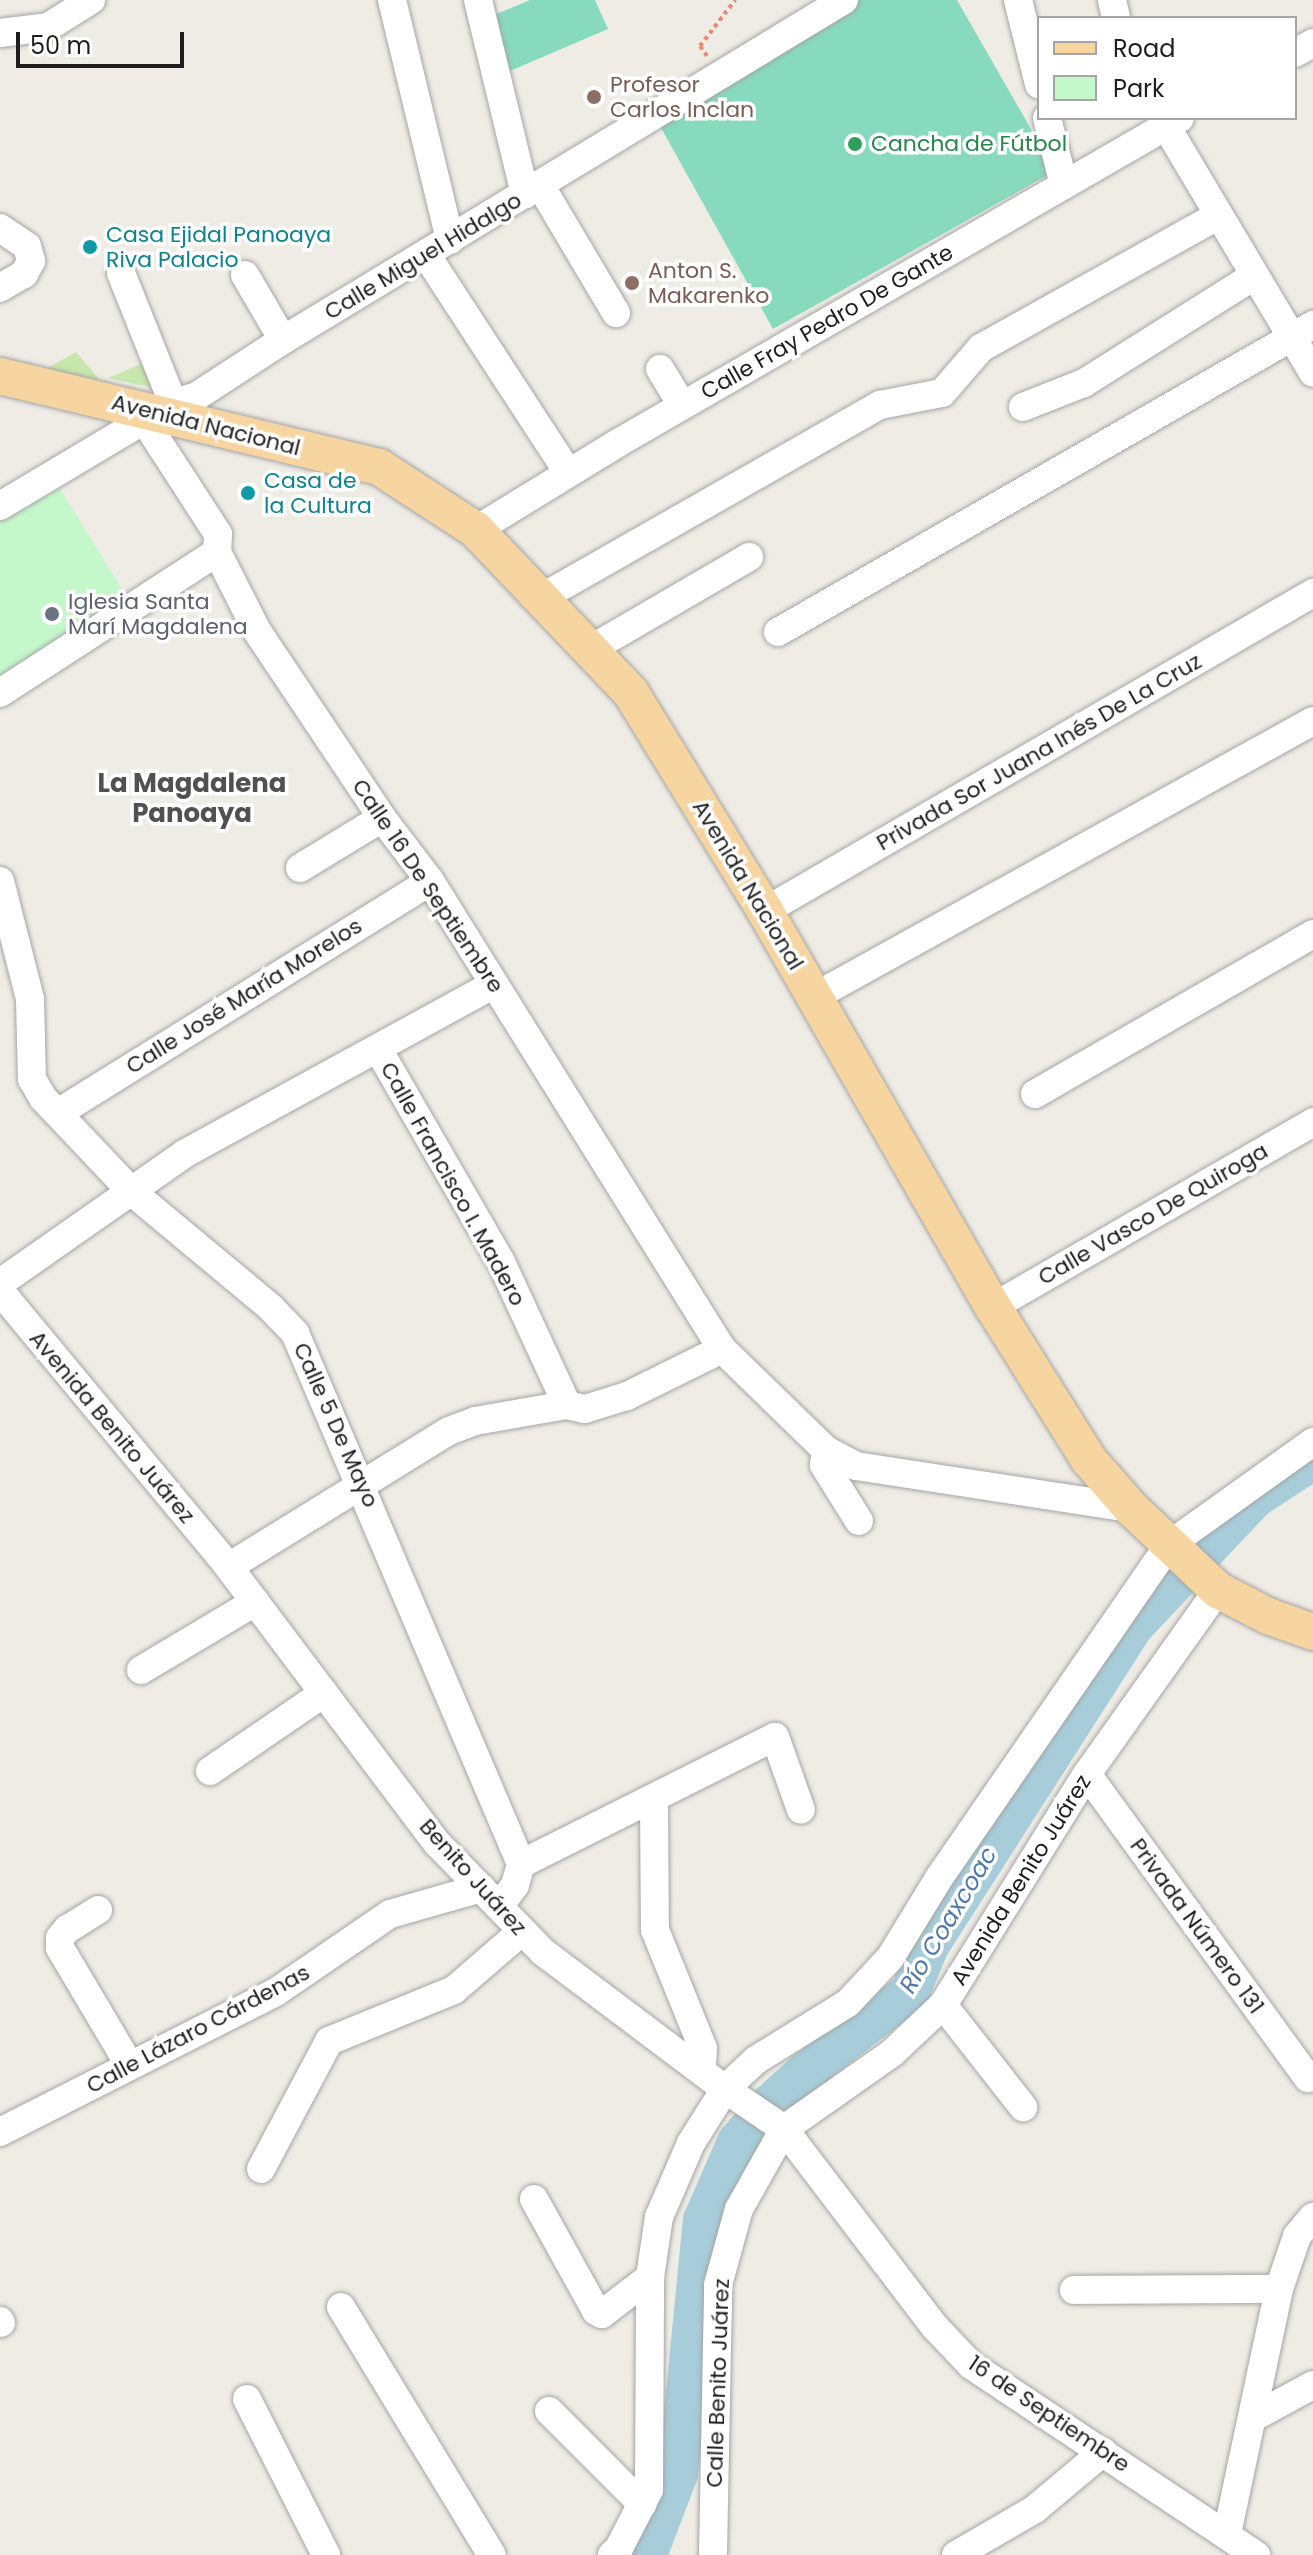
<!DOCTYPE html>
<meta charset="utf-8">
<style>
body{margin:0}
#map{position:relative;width:1313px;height:2555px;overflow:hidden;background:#efece5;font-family:Poppins,sans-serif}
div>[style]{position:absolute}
.grass>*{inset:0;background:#c7e7ad}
.park>*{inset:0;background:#c4f7ca}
.pitch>*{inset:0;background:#87dabd}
.river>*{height:40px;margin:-20px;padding:0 20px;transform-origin:20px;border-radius:20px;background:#a7cdda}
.path>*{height:4px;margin-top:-2px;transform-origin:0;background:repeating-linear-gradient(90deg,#f38472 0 4px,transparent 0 8px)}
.roads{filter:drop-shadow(0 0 2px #a5a5a5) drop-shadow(0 0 2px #a5a5a5)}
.minor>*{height:28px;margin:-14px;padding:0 14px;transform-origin:14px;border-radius:14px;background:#fff}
.major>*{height:36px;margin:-18px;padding:0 18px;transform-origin:18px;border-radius:18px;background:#f7d5a1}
.dots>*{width:22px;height:22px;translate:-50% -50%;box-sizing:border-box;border:4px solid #fff;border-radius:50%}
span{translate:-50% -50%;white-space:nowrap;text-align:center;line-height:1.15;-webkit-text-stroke:7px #fff;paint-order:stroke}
.education-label{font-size:22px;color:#785e54}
.left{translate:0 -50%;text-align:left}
.leisure-label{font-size:22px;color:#27864d}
.culture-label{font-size:22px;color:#0d838f}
.street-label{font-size:22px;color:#1e1e1e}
.worship-label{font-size:22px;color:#5b616d}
.water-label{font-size:24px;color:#4f79aa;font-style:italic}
.quarter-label{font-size:26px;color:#515151;font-weight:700}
.legend{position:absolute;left:1037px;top:16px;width:260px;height:104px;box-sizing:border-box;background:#fff;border:2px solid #a5a5a5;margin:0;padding:10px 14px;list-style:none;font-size:24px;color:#1e1e1e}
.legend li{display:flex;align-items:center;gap:16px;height:40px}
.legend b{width:40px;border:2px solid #a5a5a5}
.scale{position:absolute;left:16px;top:32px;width:168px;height:36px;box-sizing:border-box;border:4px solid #1e1e1e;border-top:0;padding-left:10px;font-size:24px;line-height:28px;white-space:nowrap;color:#1e1e1e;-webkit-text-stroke:6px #fff;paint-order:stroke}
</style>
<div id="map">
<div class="grass">
<div style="clip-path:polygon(76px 352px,100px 380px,46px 369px)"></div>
<div style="clip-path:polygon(155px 358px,168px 391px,108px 378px)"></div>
</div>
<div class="park">
<div style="clip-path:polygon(56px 482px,133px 607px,0 689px,0 516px)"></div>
</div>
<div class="pitch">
<div style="clip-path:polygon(530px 0,595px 0,608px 29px,510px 71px,487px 18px)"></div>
<div style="clip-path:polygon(850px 0,957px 0,1055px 171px,773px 329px,655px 117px)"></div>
</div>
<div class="river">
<div style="left:647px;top:2555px;width:87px;rotate:-69.1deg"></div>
<div style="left:678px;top:2474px;width:255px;rotate:-84.4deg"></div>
<div style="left:703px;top:2220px;width:85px;rotate:-66.4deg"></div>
<div style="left:737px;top:2142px;width:50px;rotate:-49deg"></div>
<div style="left:770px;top:2104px;width:46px;rotate:-42.4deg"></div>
<div style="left:804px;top:2073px;width:133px;rotate:-37.4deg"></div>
<div style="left:910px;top:1992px;width:50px;rotate:-67.6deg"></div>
<div style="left:929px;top:1946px;width:377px;rotate:-57.4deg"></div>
<div style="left:1132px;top:1628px;width:179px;rotate:-46.6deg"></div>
<div style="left:1255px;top:1498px;width:69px;rotate:-33.2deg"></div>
</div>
<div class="path">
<div style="left:707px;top:56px;width:12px;rotate:-125deg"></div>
<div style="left:700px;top:46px;width:58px;rotate:-52.7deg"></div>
</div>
<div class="roads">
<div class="minor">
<div style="left:392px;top:0;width:247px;rotate:76.4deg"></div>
<div style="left:478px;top:0;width:200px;rotate:76.4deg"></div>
<div style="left:1018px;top:0;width:87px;rotate:76deg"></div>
<div style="left:1112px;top:0;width:18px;rotate:77deg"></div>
<div style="left:0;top:33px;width:48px;rotate:-7.1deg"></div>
<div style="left:48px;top:27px;width:51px;rotate:-32.1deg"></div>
<div style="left:1295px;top:53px;width:21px;rotate:-29deg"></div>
<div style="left:1047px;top:118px;width:69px;rotate:75.8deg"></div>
<div style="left:1166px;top:126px;width:287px;rotate:59.2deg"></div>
<div style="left:540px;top:185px;width:149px;rotate:59.3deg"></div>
<div style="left:0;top:228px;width:32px;rotate:34deg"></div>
<div style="left:27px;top:246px;width:16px;rotate:75deg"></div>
<div style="left:31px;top:261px;width:15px;rotate:118deg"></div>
<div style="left:24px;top:274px;width:28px;rotate:150deg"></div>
<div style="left:427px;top:256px;width:258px;rotate:56.9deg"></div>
<div style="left:121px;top:273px;width:140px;rotate:68.2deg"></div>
<div style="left:245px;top:275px;width:75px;rotate:59.7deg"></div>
<div style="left:660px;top:369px;width:42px;rotate:58.6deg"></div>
<div style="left:1023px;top:407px;width:66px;rotate:-21.5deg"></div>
<div style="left:1084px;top:383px;width:201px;rotate:-32.2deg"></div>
<div style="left:144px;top:420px;width:136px;rotate:57deg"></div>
<div style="left:218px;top:534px;width:18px;rotate:93deg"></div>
<div style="left:217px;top:552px;width:89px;rotate:63.1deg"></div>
<div style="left:257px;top:631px;width:225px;rotate:56.2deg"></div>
<div style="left:382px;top:818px;width:79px;rotate:52.7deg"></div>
<div style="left:430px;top:881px;width:552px;rotate:58.04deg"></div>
<div style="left:722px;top:1349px;width:145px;rotate:44.2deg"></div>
<div style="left:826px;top:1450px;width:34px;rotate:28deg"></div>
<div style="left:856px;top:1466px;width:278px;rotate:8.7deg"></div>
<div style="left:0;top:506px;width:201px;rotate:-30.8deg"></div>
<div style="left:173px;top:403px;width:25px;rotate:-16deg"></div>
<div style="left:197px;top:396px;width:103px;rotate:-33.1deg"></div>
<div style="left:283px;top:340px;width:656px;rotate:-31.22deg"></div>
<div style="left:476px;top:530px;width:167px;rotate:-31.5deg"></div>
<div style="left:618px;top:443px;width:649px;rotate:-30.04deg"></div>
<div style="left:543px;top:597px;width:388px;rotate:-29.7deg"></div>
<div style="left:880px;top:405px;width:63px;rotate:-11deg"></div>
<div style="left:942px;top:393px;width:60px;rotate:-49.1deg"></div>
<div style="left:981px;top:348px;width:270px;rotate:-29.2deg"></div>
<div style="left:778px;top:632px;width:617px;rotate:-29.85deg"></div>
<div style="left:591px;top:649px;width:183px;rotate:-30.2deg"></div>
<div style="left:0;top:693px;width:259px;rotate:-33deg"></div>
<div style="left:300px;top:868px;width:96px;rotate:-31.4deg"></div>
<div style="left:0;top:881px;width:122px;rotate:75.7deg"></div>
<div style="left:30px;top:999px;width:80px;rotate:88.6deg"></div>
<div style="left:32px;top:1079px;width:22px;rotate:60deg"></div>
<div style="left:43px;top:1098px;width:129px;rotate:46.6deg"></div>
<div style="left:132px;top:1192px;width:181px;rotate:39.8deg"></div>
<div style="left:271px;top:1308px;width:35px;rotate:46deg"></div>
<div style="left:295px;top:1333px;width:577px;rotate:66.94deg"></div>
<div style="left:521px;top:1864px;width:22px;rotate:106deg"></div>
<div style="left:515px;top:1885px;width:27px;rotate:126deg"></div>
<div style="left:765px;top:911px;width:634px;rotate:-30.13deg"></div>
<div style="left:814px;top:997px;width:570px;rotate:-28.95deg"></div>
<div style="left:378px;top:1049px;width:246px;rotate:60deg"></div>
<div style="left:501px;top:1262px;width:157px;rotate:65.2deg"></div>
<div style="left:1035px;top:1094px;width:321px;rotate:-29.9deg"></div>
<div style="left:58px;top:1113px;width:438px;rotate:-31.9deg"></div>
<div style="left:0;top:1283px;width:225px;rotate:-35deg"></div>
<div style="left:184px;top:1154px;width:354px;rotate:-28.7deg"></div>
<div style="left:0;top:1291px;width:352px;rotate:50.3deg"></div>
<div style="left:225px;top:1562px;width:352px;rotate:53deg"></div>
<div style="left:437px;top:1843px;width:152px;rotate:45.8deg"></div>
<div style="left:543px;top:1952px;width:228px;rotate:37deg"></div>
<div style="left:725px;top:2089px;width:71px;rotate:34.1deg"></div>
<div style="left:784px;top:2129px;width:249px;rotate:52.7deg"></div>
<div style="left:935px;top:2327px;width:52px;rotate:46.5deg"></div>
<div style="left:971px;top:2365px;width:343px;rotate:33.7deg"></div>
<div style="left:993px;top:1307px;width:370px;rotate:-30deg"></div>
<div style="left:826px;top:1450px;width:15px;rotate:98deg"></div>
<div style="left:824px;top:1465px;width:66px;rotate:58deg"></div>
<div style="left:225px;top:1562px;width:10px;rotate:6deg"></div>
<div style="left:235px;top:1563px;width:251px;rotate:-31.7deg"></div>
<div style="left:449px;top:1431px;width:28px;rotate:-21deg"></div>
<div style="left:475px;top:1421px;width:93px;rotate:-9.9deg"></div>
<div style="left:567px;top:1405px;width:18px;rotate:13deg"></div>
<div style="left:585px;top:1409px;width:44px;rotate:-17.2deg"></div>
<div style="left:627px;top:1396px;width:106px;rotate:-26.3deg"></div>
<div style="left:141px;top:1670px;width:133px;rotate:-30.8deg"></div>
<div style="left:210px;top:1771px;width:138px;rotate:-34.4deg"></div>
<div style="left:1087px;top:1774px;width:376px;rotate:54deg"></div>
<div style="left:654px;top:1798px;width:132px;rotate:89.6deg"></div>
<div style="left:655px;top:1930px;width:127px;rotate:67.9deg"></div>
<div style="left:703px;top:2048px;width:21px;rotate:93deg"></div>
<div style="left:521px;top:1864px;width:284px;rotate:-26.6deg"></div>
<div style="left:775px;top:1737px;width:77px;rotate:70.4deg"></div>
<div style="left:98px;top:1910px;width:36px;rotate:148deg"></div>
<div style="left:67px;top:1929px;width:11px;rotate:128deg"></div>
<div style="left:60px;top:1938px;width:10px;rotate:90deg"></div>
<div style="left:60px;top:1948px;width:137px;rotate:59.3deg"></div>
<div style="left:943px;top:2005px;width:130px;rotate:51.9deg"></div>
<div style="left:0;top:2132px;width:309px;rotate:-26.9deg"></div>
<div style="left:276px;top:1992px;width:138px;rotate:-34.4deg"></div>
<div style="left:390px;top:1914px;width:95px;rotate:-15.9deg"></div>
<div style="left:261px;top:2169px;width:145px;rotate:-62deg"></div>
<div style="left:329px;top:2041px;width:135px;rotate:-22.2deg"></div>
<div style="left:454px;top:1990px;width:90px;rotate:-40.9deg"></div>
<div style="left:534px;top:2199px;width:128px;rotate:61deg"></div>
<div style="left:596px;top:2311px;width:7px;rotate:27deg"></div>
<div style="left:602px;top:2314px;width:61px;rotate:-37.6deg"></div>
<div style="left:1074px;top:2290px;width:205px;rotate:-0.3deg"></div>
<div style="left:341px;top:2307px;width:290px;rotate:58.7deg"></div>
<div style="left:0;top:2321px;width:2px;rotate:63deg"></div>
<div style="left:247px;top:2399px;width:175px;rotate:63.1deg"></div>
<div style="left:549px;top:2411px;width:132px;rotate:45deg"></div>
<div style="left:1254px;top:2417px;width:67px;rotate:-28.5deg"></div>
<div style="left:1227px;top:2534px;width:250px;rotate:-78deg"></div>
<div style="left:1279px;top:2289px;width:56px;rotate:-71.2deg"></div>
<div style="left:1297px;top:2236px;width:25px;rotate:-50deg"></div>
<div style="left:612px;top:2555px;width:10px;rotate:-45deg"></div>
<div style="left:619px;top:2548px;width:65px;rotate:-62.7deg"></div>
<div style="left:649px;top:2490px;width:213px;rotate:-89.7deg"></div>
<div style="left:650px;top:2277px;width:61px;rotate:-81.5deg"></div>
<div style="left:659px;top:2217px;width:81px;rotate:-66.6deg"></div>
<div style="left:691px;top:2143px;width:64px;rotate:-57.8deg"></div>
<div style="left:725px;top:2089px;width:42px;rotate:-43.1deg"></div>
<div style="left:756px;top:2060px;width:108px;rotate:-31.8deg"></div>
<div style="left:848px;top:2003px;width:62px;rotate:-47deg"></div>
<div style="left:890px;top:1958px;width:94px;rotate:-58.5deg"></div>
<div style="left:939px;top:1878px;width:405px;rotate:-55.4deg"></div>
<div style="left:1169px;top:1545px;width:177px;rotate:-35.6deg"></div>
<div style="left:713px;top:2555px;width:270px;rotate:-88.9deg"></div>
<div style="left:718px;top:2285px;width:79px;rotate:-74.6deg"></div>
<div style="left:739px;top:2209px;width:92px;rotate:-60.6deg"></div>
<div style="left:784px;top:2129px;width:132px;rotate:-35.1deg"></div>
<div style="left:892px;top:2053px;width:70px;rotate:-43.3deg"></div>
<div style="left:943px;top:2005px;width:272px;rotate:-58.1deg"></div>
<div style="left:1087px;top:1774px;width:226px;rotate:-54.6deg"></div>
<div style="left:956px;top:2555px;width:91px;rotate:-30.2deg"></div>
<div style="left:1035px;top:2509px;width:89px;rotate:-40deg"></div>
</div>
<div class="major">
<div style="left:0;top:376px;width:390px;rotate:13.5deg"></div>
<div style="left:379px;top:467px;width:116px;rotate:33deg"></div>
<div style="left:476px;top:530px;width:225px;rotate:46.4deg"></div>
<div style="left:631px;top:693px;width:256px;rotate:58.4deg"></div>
<div style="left:765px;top:911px;width:457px;rotate:60.1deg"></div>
<div style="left:993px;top:1307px;width:181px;rotate:57.9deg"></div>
<div style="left:1089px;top:1460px;width:64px;rotate:48.8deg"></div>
<div style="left:1131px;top:1508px;width:120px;rotate:43.3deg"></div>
<div style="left:1218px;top:1590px;width:56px;rotate:27.5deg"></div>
<div style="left:1268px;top:1616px;width:48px;rotate:19.6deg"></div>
</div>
</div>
<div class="dots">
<div style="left:594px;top:97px;background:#8d6e63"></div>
<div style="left:855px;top:144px;background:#2e9e5b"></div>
<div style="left:90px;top:247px;background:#0f9aa8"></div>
<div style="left:632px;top:283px;background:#8d6e63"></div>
<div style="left:248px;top:493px;background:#0f9aa8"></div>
<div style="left:52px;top:614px;background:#6b7280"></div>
</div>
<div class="education-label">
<span class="left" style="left:610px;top:97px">Profesor<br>Carlos Inclan</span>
<span class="left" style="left:648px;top:283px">Anton S.<br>Makarenko</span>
</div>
<div class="leisure-label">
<span class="left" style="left:871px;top:144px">Cancha de Fútbol</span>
</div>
<div class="culture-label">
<span class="left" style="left:106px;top:247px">Casa Ejidal Panoaya<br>Riva Palacio</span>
<span class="left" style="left:264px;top:493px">Casa de<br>la Cultura</span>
</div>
<div class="street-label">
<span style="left:423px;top:256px;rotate:-31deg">Calle Miguel Hidalgo</span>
<span style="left:827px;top:322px;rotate:-30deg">Calle Fray Pedro De Gante</span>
<span style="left:206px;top:425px;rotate:14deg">Avenida Nacional</span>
<span style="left:1039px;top:752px;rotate:-30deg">Privada Sor Juana Inés De La Cruz</span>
<span style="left:748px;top:885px;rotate:59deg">Avenida Nacional</span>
<span style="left:428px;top:886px;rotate:56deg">Calle 16 De Septiembre</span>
<span style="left:244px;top:996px;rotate:-32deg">Calle José María Morelos</span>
<span style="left:453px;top:1184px;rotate:61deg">Calle Francisco I. Madero</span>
<span style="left:1153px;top:1214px;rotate:-30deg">Calle Vasco De Quiroga</span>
<span style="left:336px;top:1425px;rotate:66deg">Calle 5 De Mayo</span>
<span style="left:112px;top:1427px;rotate:50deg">Avenida Benito Juárez</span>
<span style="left:473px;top:1877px;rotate:48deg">Benito Juárez</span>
<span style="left:1021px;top:1880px;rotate:-58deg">Avenida Benito Juárez</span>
<span style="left:1197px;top:1926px;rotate:54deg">Privada Número 131</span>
<span style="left:198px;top:2029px;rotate:-28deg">Calle Lázaro Cárdenas</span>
<span style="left:718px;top:2383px;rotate:-88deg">Calle Benito Juárez</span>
<span style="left:1049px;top:2414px;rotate:34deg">16 de Septiembre</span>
</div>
<div class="worship-label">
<span class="left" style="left:68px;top:614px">Iglesia Santa<br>Marí Magdalena</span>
</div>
<div class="water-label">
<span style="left:948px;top:1920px;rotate:-59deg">Río Coaxcoac</span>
</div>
<div class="quarter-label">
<span style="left:192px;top:799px">La Magdalena<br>Panoaya</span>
</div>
<ul class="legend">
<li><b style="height:10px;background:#f7d5a1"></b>Road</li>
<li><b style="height:22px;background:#c4f7ca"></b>Park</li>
</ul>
<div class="scale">50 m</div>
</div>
